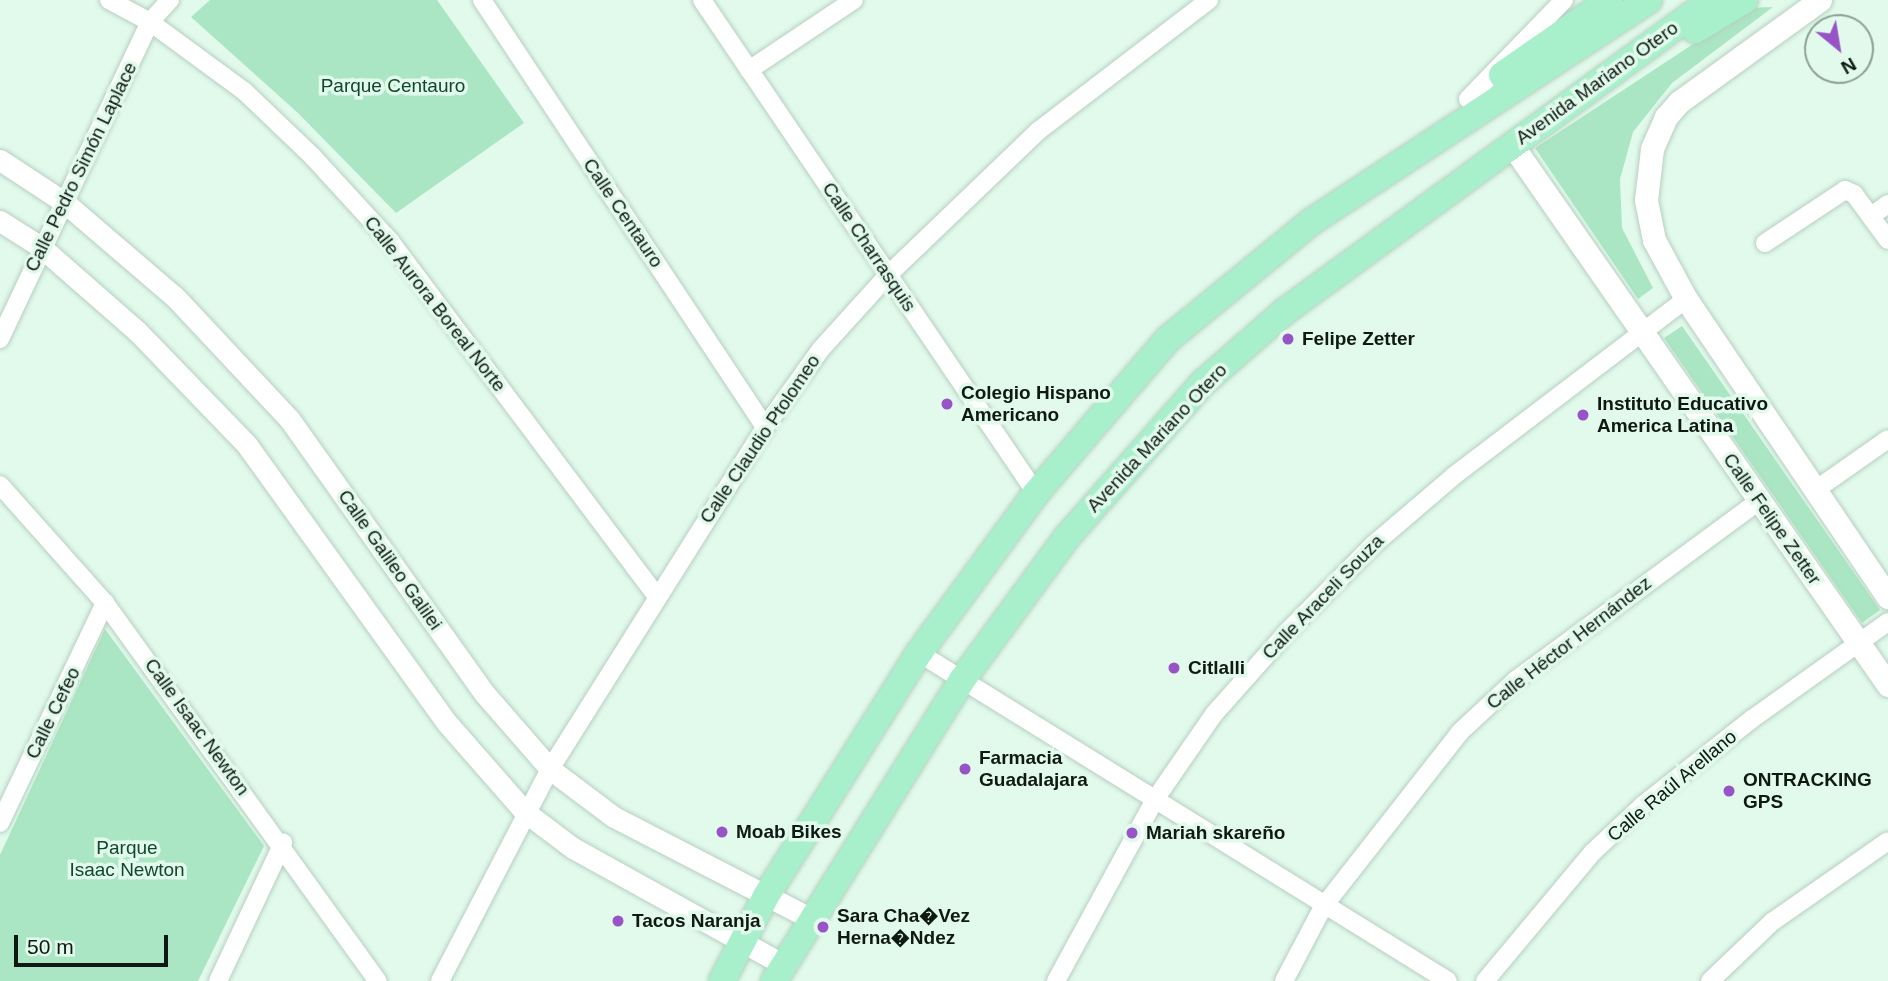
<!DOCTYPE html>
<meta charset="utf-8">
<style>
body{margin:0}
#map{position:relative;width:1888px;height:981px;overflow:hidden;background:#e1faeb;font-family:Helvetica,sans-serif}
div>[style]{position:absolute}
.green>*{inset:0;background:#aae6c3}
.roads{filter:drop-shadow(0 0 2px #b6cfc0) drop-shadow(0 0 2px #b6cfc0)}
.minor>*{height:18px;margin:-9px;padding:0 9px;transform-origin:9px;border-radius:9px;background:#fff}
.tertiary>*{height:21px;margin:-10.5px;padding:0 10.5px;transform-origin:10.5px;border-radius:10.5px;background:#fff}
.secondary>*{height:23px;margin:-11.5px;padding:0 11.5px;transform-origin:11.5px;border-radius:11.5px;background:#fff}
.primary>*{height:26px;margin:-13px;padding:0 13px;transform-origin:13px;border-radius:13px;background:#a8f0cb}
.dots>*{width:19px;height:19px;translate:-50% -50%;box-sizing:border-box;border:4px solid #e1faeb;border-radius:50%}
span{translate:-50% -50%;white-space:nowrap;text-align:center;line-height:1.15;-webkit-text-stroke:7px #e1faeb;paint-order:stroke}
.street-label{font-size:19px;color:#0f1813}
.park-label{font-size:19px;color:#12472e}
.poi-label{font-size:19px;color:#0f1813;font-weight:700}
.left{translate:0 -50%;text-align:left}
.north{position:absolute;left:1804px;top:14px;width:70px;height:70px;box-sizing:border-box;background:#e1faeb;border:2px solid #8da095;border-radius:50%;rotate:150deg;font-size:19px;font-weight:700;line-height:28px;text-align:center;color:#0f1813}
.north::after{content:'';display:block;margin:auto;width:24px;height:32px;background:#9853c7;clip-path:polygon(50% 0,100% 100%,50% 72%,0 100%)}
.scale{position:absolute;left:14px;top:935px;width:154px;height:32px;box-sizing:border-box;border:4px solid #0f1813;border-top:0;padding-left:9px;font-size:21px;line-height:24px;white-space:nowrap;color:#0f1813;-webkit-text-stroke:5px #e1faeb;paint-order:stroke}
</style>
<div id="map">
<div class="green">
<div style="clip-path:polygon(210px 0,437px 0,524px 123px,396px 213px,298px 113px,191px 17px)"></div>
<div style="clip-path:polygon(1773px 7px,1672px 83px,1633px 132px,1620px 179px,1622px 228px,1653px 288px,1638px 299px,1535px 148px,1748px 8px)"></div>
<div style="clip-path:polygon(1682px 326px,1880px 610px,1862px 623px,1664px 338px)"></div>
<div style="clip-path:polygon(105px 629px,264px 846px,198px 981px,0 981px,0 855px)"></div>
</div>
<div class="roads">
<div class="minor">
<div style="left:109px;top:0;width:47px;rotate:28.2deg"></div>
<div style="left:150px;top:22px;width:117px;rotate:36.3deg"></div>
<div style="left:244px;top:91px;width:95px;rotate:43.7deg"></div>
<div style="left:313px;top:157px;width:114px;rotate:47.5deg"></div>
<div style="left:390px;top:241px;width:443px;rotate:53.1deg"></div>
<div style="left:482px;top:0;width:512px;rotate:56.47deg"></div>
<div style="left:702px;top:0;width:595px;rotate:55.88deg"></div>
<div style="left:749px;top:70px;width:126px;rotate:-33.7deg"></div>
<div style="left:1468px;top:99px;width:138px;rotate:-45.9deg"></div>
<div style="left:1871px;top:216px;width:21px;rotate:-35deg"></div>
<div style="left:1765px;top:243px;width:96px;rotate:-33.5deg"></div>
<div style="left:1845px;top:190px;width:10px;rotate:24deg"></div>
<div style="left:1854px;top:194px;width:57px;rotate:53.5deg"></div>
<div style="left:0;top:339px;width:351px;rotate:-64.7deg"></div>
<div style="left:150px;top:22px;width:30px;rotate:-48deg"></div>
<div style="left:0;top:485px;width:158px;rotate:48.3deg"></div>
<div style="left:105px;top:603px;width:466px;rotate:54.2deg"></div>
<div style="left:1814px;top:491px;width:90px;rotate:-35.1deg"></div>
<div style="left:919px;top:653px;width:622px;rotate:31.8deg"></div>
<div style="left:0;top:823px;width:244px;rotate:-64.5deg"></div>
<div style="left:218px;top:981px;width:153px;rotate:-64.8deg"></div>
<div style="left:440px;top:981px;width:239px;rotate:-62.6deg"></div>
<div style="left:550px;top:769px;width:404px;rotate:-57.8deg"></div>
<div style="left:765px;top:427px;width:96px;rotate:-54.3deg"></div>
<div style="left:821px;top:349px;width:100px;rotate:-47.8deg"></div>
<div style="left:888px;top:275px;width:207px;rotate:-43.8deg"></div>
<div style="left:1037px;top:132px;width:217px;rotate:-37.5deg"></div>
<div style="left:1056px;top:981px;width:205px;rotate:-61.4deg"></div>
<div style="left:1154px;top:801px;width:106px;rotate:-55.4deg"></div>
<div style="left:1214px;top:714px;width:111px;rotate:-48.3deg"></div>
<div style="left:1288px;top:631px;width:121px;rotate:-45.3deg"></div>
<div style="left:1373px;top:545px;width:108px;rotate:-40.5deg"></div>
<div style="left:1455px;top:475px;width:290px;rotate:-37.3deg"></div>
<div style="left:1284px;top:981px;width:84px;rotate:-62.2deg"></div>
<div style="left:1323px;top:907px;width:222px;rotate:-51.9deg"></div>
<div style="left:1460px;top:732px;width:76px;rotate:-42.9deg"></div>
<div style="left:1516px;top:680px;width:302px;rotate:-36.4deg"></div>
<div style="left:1485px;top:981px;width:168px;rotate:-50.1deg"></div>
<div style="left:1593px;top:852px;width:69px;rotate:-43.2deg"></div>
<div style="left:1643px;top:805px;width:139px;rotate:-38.3deg"></div>
<div style="left:1752px;top:719px;width:167px;rotate:-35.5deg"></div>
<div style="left:1710px;top:981px;width:86px;rotate:-43.6deg"></div>
<div style="left:1772px;top:922px;width:141px;rotate:-34.9deg"></div>
</div>
<div class="tertiary">
<div style="left:0;top:160px;width:77px;rotate:33.3deg"></div>
<div style="left:64px;top:202px;width:146px;rotate:40.6deg"></div>
<div style="left:175px;top:297px;width:168px;rotate:46.9deg"></div>
<div style="left:290px;top:420px;width:335px;rotate:54.6deg"></div>
<div style="left:484px;top:693px;width:101px;rotate:49deg"></div>
<div style="left:550px;top:769px;width:80px;rotate:36.9deg"></div>
<div style="left:614px;top:817px;width:220px;rotate:27.3deg"></div>
<div style="left:0;top:221px;width:49px;rotate:32.4deg"></div>
<div style="left:41px;top:247px;width:128px;rotate:41.2deg"></div>
<div style="left:137px;top:331px;width:158px;rotate:46deg"></div>
<div style="left:247px;top:445px;width:342px;rotate:54.3deg"></div>
<div style="left:447px;top:723px;width:118px;rotate:48.8deg"></div>
<div style="left:525px;top:812px;width:60px;rotate:36.9deg"></div>
<div style="left:573px;top:848px;width:239px;rotate:29deg"></div>
</div>
<div class="secondary">
<div style="left:1820px;top:0;width:174px;rotate:144.1deg"></div>
<div style="left:1679px;top:102px;width:20px;rotate:131deg"></div>
<div style="left:1666px;top:117px;width:35px;rotate:114deg"></div>
<div style="left:1652px;top:149px;width:51px;rotate:96.7deg"></div>
<div style="left:1646px;top:200px;width:41px;rotate:78.7deg"></div>
<div style="left:1654px;top:240px;width:67px;rotate:61.5deg"></div>
<div style="left:1686px;top:299px;width:360px;rotate:55.9deg"></div>
<div style="left:1512px;top:145px;width:658px;rotate:55.15deg"></div>
</div>
<div class="primary">
<div style="left:1695px;top:30px;width:58px;rotate:-31deg"></div>
<div style="left:1502px;top:75px;width:131px;rotate:-34.8deg"></div>
<div style="left:722px;top:981px;width:96px;rotate:-62.6deg"></div>
<div style="left:766px;top:896px;width:287px;rotate:-57.8deg"></div>
<div style="left:919px;top:653px;width:198px;rotate:-53.8deg"></div>
<div style="left:1036px;top:493px;width:203px;rotate:-49.4deg"></div>
<div style="left:1168px;top:339px;width:185px;rotate:-39.3deg"></div>
<div style="left:1311px;top:222px;width:404px;rotate:-33.3deg"></div>
<div style="left:774px;top:981px;width:355px;rotate:-58deg"></div>
<div style="left:962px;top:680px;width:177px;rotate:-53.7deg"></div>
<div style="left:1067px;top:537px;width:205px;rotate:-48.6deg"></div>
<div style="left:1203px;top:383px;width:108px;rotate:-41.2deg"></div>
<div style="left:1284px;top:312px;width:530px;rotate:-36.09deg"></div>
</div>
</div>
<div class="dots">
<div style="left:1288px;top:339px;background:#9853c7"></div>
<div style="left:947px;top:404px;background:#9853c7"></div>
<div style="left:1583px;top:415px;background:#9853c7"></div>
<div style="left:1174px;top:668px;background:#9853c7"></div>
<div style="left:965px;top:769px;background:#9853c7"></div>
<div style="left:1729px;top:791px;background:#9853c7"></div>
<div style="left:722px;top:832px;background:#9853c7"></div>
<div style="left:1132px;top:833px;background:#9853c7"></div>
<div style="left:618px;top:921px;background:#9853c7"></div>
<div style="left:823px;top:927px;background:#9853c7"></div>
</div>
<div class="street-label">
<span style="left:1597px;top:83px;rotate:-36deg">Avenida Mariano Otero</span>
<span style="left:81px;top:167px;rotate:-64deg">Calle Pedro Simón Laplace</span>
<span style="left:623px;top:213px;rotate:56deg">Calle Centauro</span>
<span style="left:869px;top:247px;rotate:56deg">Calle Charrasquis</span>
<span style="left:435px;top:304px;rotate:52deg">Calle Aurora Boreal Norte</span>
<span style="left:1157px;top:438px;rotate:-47deg">Avenida Mariano Otero</span>
<span style="left:760px;top:439px;rotate:-56deg">Calle Claudio Ptolomeo</span>
<span style="left:1772px;top:519px;rotate:55deg">Calle Felipe Zetter</span>
<span style="left:390px;top:560px;rotate:55deg">Calle Galileo Galilei</span>
<span style="left:1323px;top:597px;rotate:-46deg">Calle Araceli Souza</span>
<span style="left:1569px;top:643px;rotate:-38deg">Calle Héctor Hernández</span>
<span style="left:53px;top:713px;rotate:-64deg">Calle Cefeo</span>
<span style="left:197px;top:727px;rotate:54deg">Calle Isaac Newton</span>
<span style="left:1672px;top:786px;rotate:-40deg">Calle Raúl Arellano</span>
</div>
<div class="park-label">
<span style="left:393px;top:86px">Parque Centauro</span>
<span style="left:127px;top:859px">Parque<br>Isaac Newton</span>
</div>
<div class="poi-label">
<span class="left" style="left:1302px;top:339px">Felipe Zetter</span>
<span class="left" style="left:961px;top:404px">Colegio Hispano<br>Americano</span>
<span class="left" style="left:1597px;top:415px">Instituto Educativo<br>America Latina</span>
<span class="left" style="left:1188px;top:668px">Citlalli</span>
<span class="left" style="left:979px;top:769px">Farmacia<br>Guadalajara</span>
<span class="left" style="left:1743px;top:791px">ONTRACKING<br>GPS</span>
<span class="left" style="left:736px;top:832px">Moab Bikes</span>
<span class="left" style="left:1146px;top:833px">Mariah skareño</span>
<span class="left" style="left:837px;top:927px">Sara Cha�Vez<br>Herna�Ndez</span>
<span class="left" style="left:632px;top:921px">Tacos Naranja</span>
</div>
<div class="north">N</div>
<div class="scale">50 m</div>
</div>
